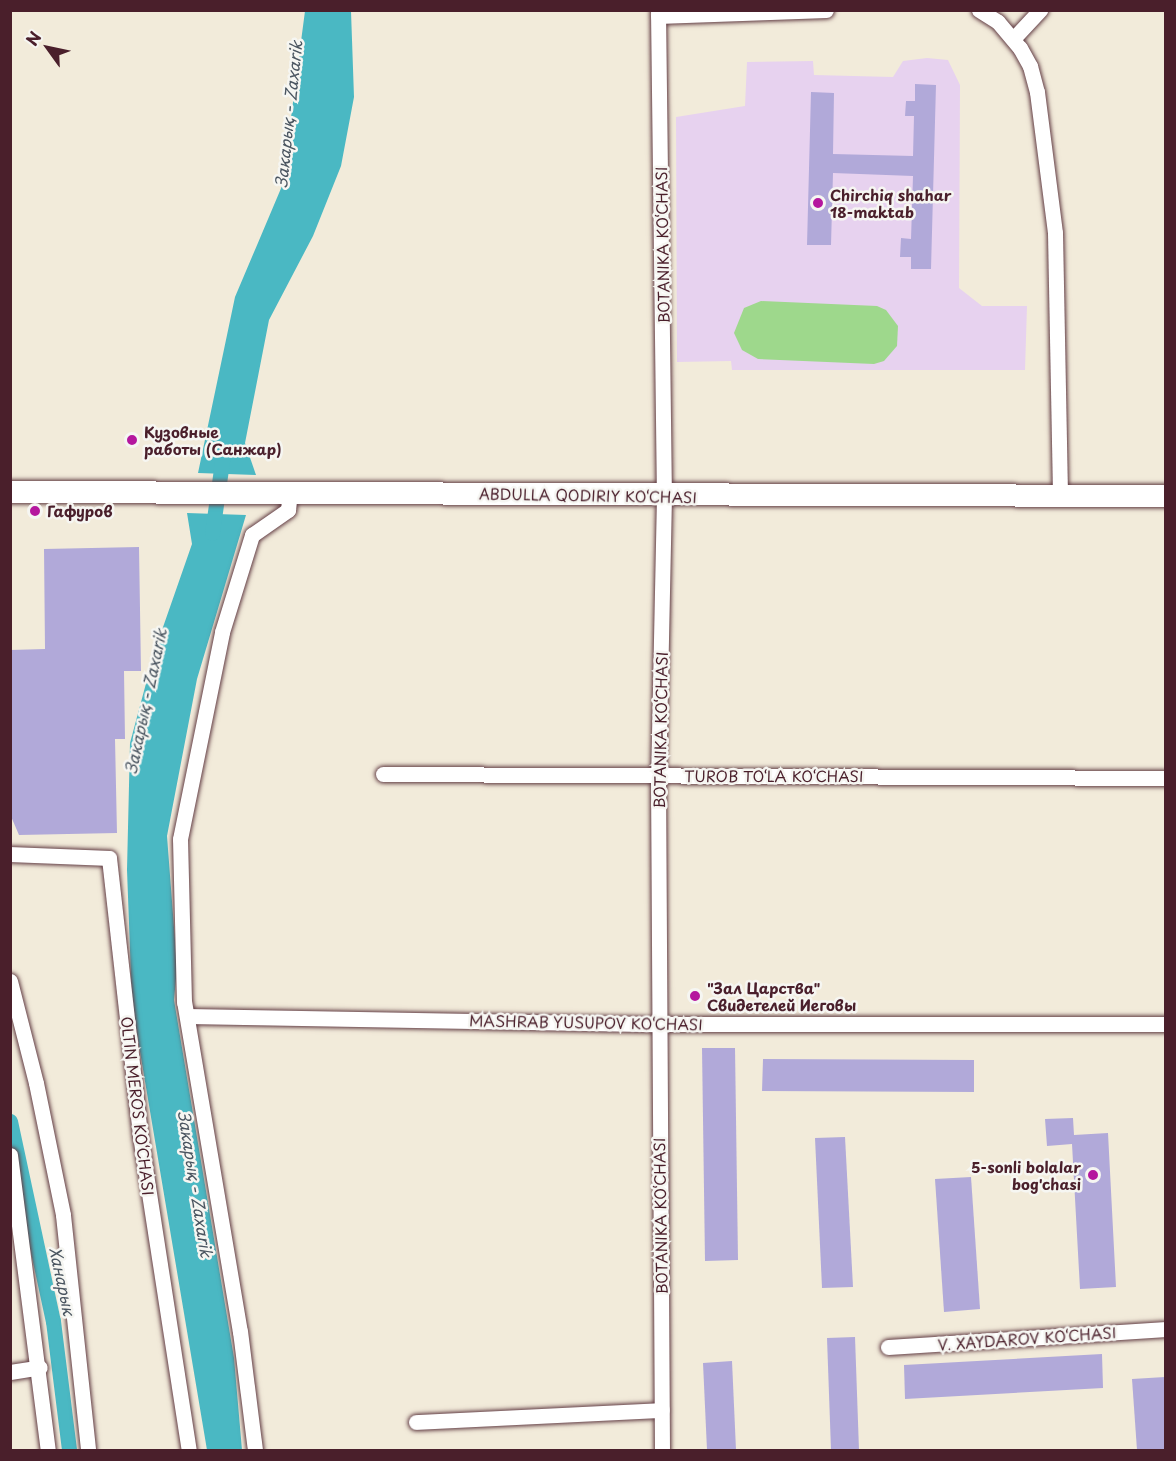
<!DOCTYPE html>
<meta charset="utf-8">
<style>
body{margin:0}
#map{position:relative;width:1176px;height:1461px;overflow:hidden;background:#f2ebda;font-family:"Playpen Sans",sans-serif}
div>[style]{position:absolute}
.built>*{inset:0;background:#e7d2ef}
.green>*{inset:0;background:#9ed88c}
.water>*{inset:0;background:#4ab8c3}
.canal>*{height:15px;margin:-7.5px;padding:0 7.5px;transform-origin:7.5px;border-radius:7.5px;background:#4ab8c3}
.building>*{inset:0;background:#b1a9d9}
.roads{filter:drop-shadow(0 0 2px #633e45) drop-shadow(0 0 2px #633e45)}
.street>*{height:15px;margin:-7.5px;padding:0 7.5px;transform-origin:7.5px;border-radius:7.5px;background:#fff}
.primary>*{height:22px;margin:-11px;padding:0 11px;transform-origin:11px;border-radius:11px;background:#fff}
.dots>*{width:16px;height:16px;translate:-50% -50%;box-sizing:border-box;border:3px solid #f6f6f2;border-radius:50%}
span{translate:-50% -50%;white-space:nowrap;text-align:center;line-height:1.15;-webkit-text-stroke:5px #f6f6f2;paint-order:stroke}
.poi-label{font-size:15px;color:#4a1f2b;font-weight:700}
.left{translate:0 -50%;text-align:left}
.right{translate:-100% -50%;text-align:right}
.street-label{font-size:15px;color:#4a1f2b}
.water-label{font-size:16px;color:#4a5560;font-style:italic}
.frame{position:absolute;inset:0;border:12px solid #4a1f2b;pointer-events:none}
.north{position:absolute;left:18px;top:18px;width:60px;height:60px;-webkit-text-stroke:4px #f6f6f2;paint-order:stroke;rotate:303deg;font-size:16px;font-weight:700;line-height:24px;text-align:center;color:#4a1f2b}
.north::after{content:'';display:block;margin:auto;width:21px;height:27px;background:#4a1f2b;clip-path:polygon(50% 0,100% 100%,50% 72%,0 100%)}
</style>
<div id="map">
<div class="built">
<div style="clip-path:polygon(927px 58px,948px 60px,960px 85px,959px 288px,982px 306px,1027px 306px,1025px 370px,732px 370px,731px 361px,677px 362px,676px 117px,745px 106px,747px 62px,813px 61px,814px 75px,893px 77px,903px 61px)"></div>
</div>
<div class="green">
<div style="clip-path:polygon(761px 301px,877px 306px,886px 310px,898px 326px,897px 346px,884px 361px,874px 364px,758px 359px,742px 350px,734px 333px,744px 308px)"></div>
</div>
<div class="water">
<div style="clip-path:polygon(305px 11px,351px 11px,354px 97px,341px 166px,313px 236px,269px 320px,245px 443px,256px 475px,198px 473px,235px 297px,282px 186px)"></div>
<div style="clip-path:polygon(187px 513px,246px 515px,197px 679px,167px 836px,177px 967px,174px 1000px,234px 1358px,242px 1450px,207px 1450px,132px 1004px,127px 870px,130px 743px,155px 650px,192px 544px)"></div>
</div>
<div class="canal">
<div style="left:212px;top:533px;width:79px;rotate:-82deg"></div>
<div style="left:10px;top:1121px;width:205px;rotate:77.9deg"></div>
<div style="left:53px;top:1321px;width:130px;rotate:82.9deg"></div>
</div>
<div class="building">
<div style="clip-path:polygon(915px 84px,936px 85px,931px 269px,911px 269px,911px 257px,900px 257px,901px 238px,911px 239px,913px 176px,833px 173px,831px 245px,807px 245px,811px 92px,834px 93px,833px 154px,913px 156px,914px 116px,905px 116px,906px 101px,915px 101px)"></div>
<div style="clip-path:polygon(139px 547px,141px 671px,124px 671px,125px 739px,115px 739px,117px 833px,19px 835px,10px 814px,10px 650px,45px 649px,44px 549px)"></div>
<div style="clip-path:polygon(702px 1048px,735px 1048px,738px 1260px,705px 1261px)"></div>
<div style="clip-path:polygon(763px 1059px,974px 1060px,974px 1092px,762px 1091px)"></div>
<div style="clip-path:polygon(1073px 1118px,1074px 1135px,1108px 1133px,1116px 1287px,1080px 1289px,1072px 1144px,1047px 1146px,1045px 1119px)"></div>
<div style="clip-path:polygon(845px 1137px,853px 1287px,822px 1288px,815px 1138px)"></div>
<div style="clip-path:polygon(971px 1177px,980px 1309px,944px 1312px,935px 1179px)"></div>
<div style="clip-path:polygon(855px 1337px,859px 1450px,831px 1450px,827px 1338px)"></div>
<div style="clip-path:polygon(1102px 1354px,1103px 1388px,905px 1399px,904px 1365px)"></div>
<div style="clip-path:polygon(732px 1361px,736px 1450px,707px 1450px,703px 1363px)"></div>
<div style="clip-path:polygon(1165px 1377px,1166px 1450px,1137px 1450px,1132px 1379px)"></div>
</div>
<div class="roads">
<div class="street">
<div style="left:658px;top:10px;width:486px;rotate:89.3deg"></div>
<div style="left:664px;top:496px;width:279px;rotate:91.2deg"></div>
<div style="left:658px;top:775px;width:675px;rotate:89.66deg"></div>
<div style="left:979px;top:10px;width:22px;rotate:32deg"></div>
<div style="left:998px;top:22px;width:34px;rotate:50deg"></div>
<div style="left:1020px;top:48px;width:21px;rotate:61deg"></div>
<div style="left:1030px;top:66px;width:27px;rotate:75deg"></div>
<div style="left:1037px;top:92px;width:142px;rotate:82.7deg"></div>
<div style="left:1055px;top:233px;width:264px;rotate:88.9deg"></div>
<div style="left:658px;top:16px;width:168px;rotate:-2deg"></div>
<div style="left:1013px;top:39px;width:40px;rotate:-47deg"></div>
<div style="left:383px;top:774px;width:783px;rotate:0.29deg"></div>
<div style="left:10px;top:854px;width:99px;rotate:2.3deg"></div>
<div style="left:109px;top:858px;width:279px;rotate:83.6deg"></div>
<div style="left:140px;top:1135px;width:319px;rotate:81.2deg"></div>
<div style="left:10px;top:981px;width:105px;rotate:75.7deg"></div>
<div style="left:36px;top:1083px;width:135px;rotate:78.4deg"></div>
<div style="left:63px;top:1215px;width:236px;rotate:83.9deg"></div>
<div style="left:187px;top:1016px;width:471px;rotate:1deg"></div>
<div style="left:658px;top:1024px;width:508px"></div>
<div style="left:10px;top:1155px;width:297px;rotate:82.7deg"></div>
<div style="left:888px;top:1347px;width:279px;rotate:-3.7deg"></div>
<div style="left:10px;top:1372px;width:30px;rotate:-9deg"></div>
<div style="left:416px;top:1422px;width:246px;rotate:-2.8deg"></div>
<div style="left:255px;top:1450px;width:119px;rotate:-97.2deg"></div>
<div style="left:240px;top:1332px;width:335px;rotate:-99.6deg"></div>
<div style="left:184px;top:1002px;width:163px;rotate:-91.4deg"></div>
<div style="left:180px;top:839px;width:211px;rotate:-78.5deg"></div>
<div style="left:222px;top:632px;width:102px;rotate:-72.8deg"></div>
<div style="left:252px;top:535px;width:44px;rotate:-34.8deg"></div>
<div style="left:288px;top:510px;width:19px;rotate:-84deg"></div>
</div>
<div class="primary">
<div style="left:10px;top:492px;width:1156px;rotate:0.2deg"></div>
</div>
</div>
<div class="dots">
<div style="left:818px;top:203px;background:#b5179e"></div>
<div style="left:132px;top:440px;background:#b5179e"></div>
<div style="left:35px;top:511px;background:#b5179e"></div>
<div style="left:695px;top:996px;background:#b5179e"></div>
<div style="left:1093px;top:1175px;background:#b5179e"></div>
</div>
<div class="poi-label">
<span class="left" style="left:830px;top:203px">Chirchiq shahar<br>18-maktab</span>
<span class="left" style="left:144px;top:440px">Кузовные<br>работы (Санжар)</span>
<span class="left" style="left:47px;top:511px">Гафуров</span>
<span class="left" style="left:707px;top:996px">"Зал Царства"<br>Свидетелей Иеговы</span>
<span class="right" style="left:1081px;top:1175px">5-sonli bolalar<br>bog'chasi</span>
</div>
<div class="street-label">
<span style="left:662px;top:245px;rotate:-91deg">BOTANIKA KO‘CHASI</span>
<span style="left:588px;top:495px;rotate:1deg">ABDULLA QODIRIY KO‘CHASI</span>
<span style="left:660px;top:730px;rotate:-89deg">BOTANIKA KO‘CHASI</span>
<span style="left:774px;top:776px">TUROB TO‘LA KO‘CHASI</span>
<span style="left:586px;top:1022px;rotate:1deg">MASHRAB YUSUPOV KO‘CHASI</span>
<span style="left:138px;top:1106px;rotate:83deg">OLTIN MEROS KO‘CHASI</span>
<span style="left:660px;top:1216px;rotate:-91deg">BOTANIKA KO‘CHASI</span>
<span style="left:1027px;top:1338px;rotate:-4deg">V. XAYDAROV KO‘CHASI</span>
</div>
<div class="water-label">
<span style="left:288px;top:114px;rotate:-84deg">Закарық - Zaxarik</span>
<span style="left:145px;top:701px;rotate:-78deg">Закарық - Zaxarik</span>
<span style="left:196px;top:1184px;rotate:81deg">Закарық - Zaxarik</span>
<span style="left:63px;top:1281px;rotate:78deg">Ханарык</span>
</div>
<div class="frame"></div>
<div class="north">N</div>
</div>
